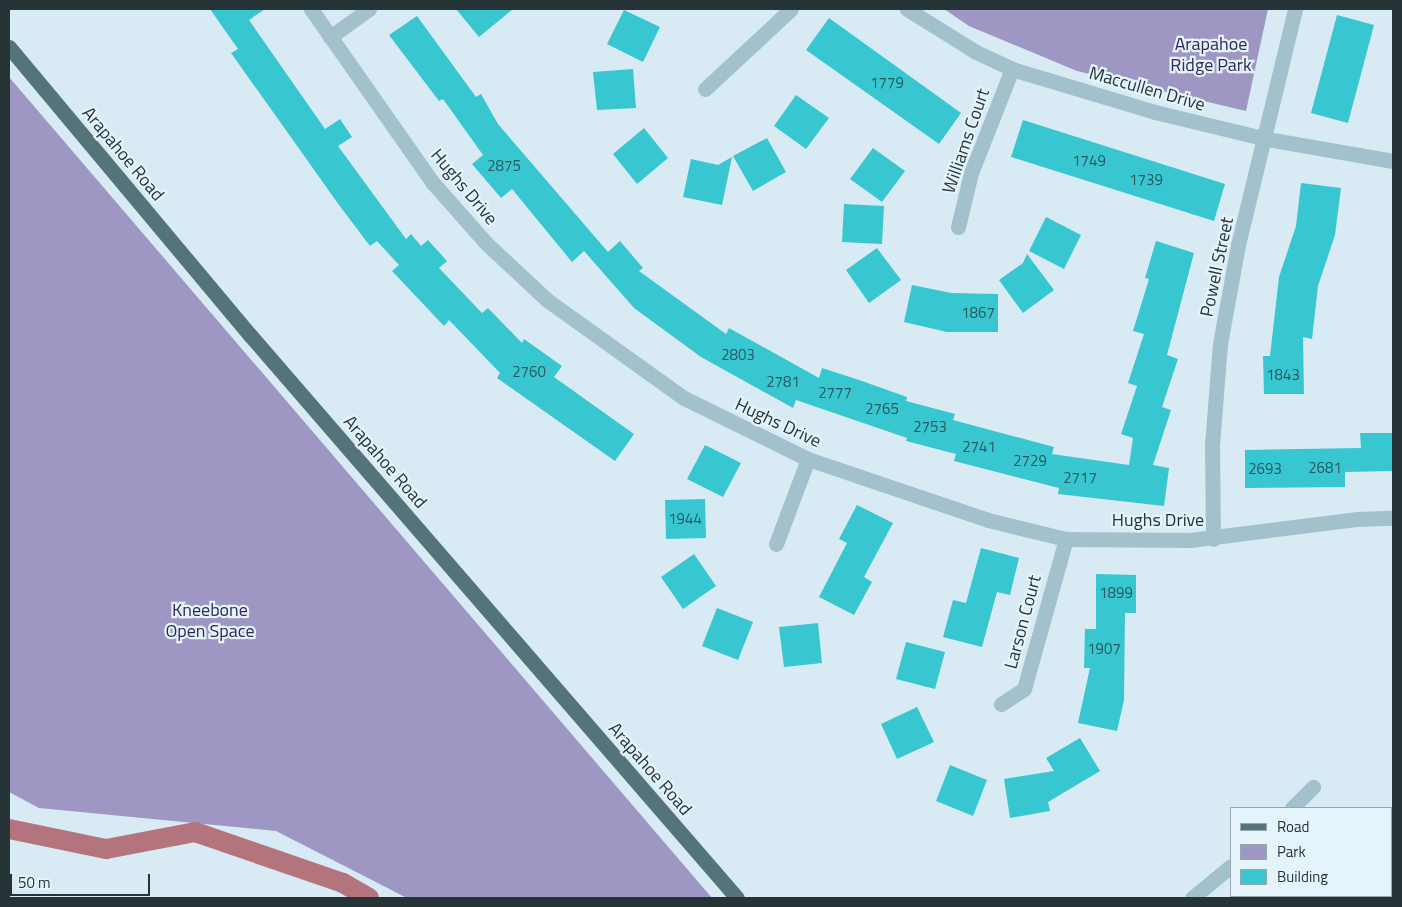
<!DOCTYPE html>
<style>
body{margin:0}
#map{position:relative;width:1402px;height:907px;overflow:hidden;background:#d8eaf3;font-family:"Titillium Web",sans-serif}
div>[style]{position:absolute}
.green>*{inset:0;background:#9e97c4}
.canal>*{height:20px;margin:-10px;padding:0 10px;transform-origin:10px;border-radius:10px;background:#b3747d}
.building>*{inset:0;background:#38c7d1}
.minor>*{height:15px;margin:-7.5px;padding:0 7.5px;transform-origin:7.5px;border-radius:7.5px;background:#a3c1cc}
.major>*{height:15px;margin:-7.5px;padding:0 7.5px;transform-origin:7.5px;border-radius:7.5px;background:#55747a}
span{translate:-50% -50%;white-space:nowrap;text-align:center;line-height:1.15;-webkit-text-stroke:4.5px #e5f3fb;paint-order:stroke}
.number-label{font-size:15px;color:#2a595e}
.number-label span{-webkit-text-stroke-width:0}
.park-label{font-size:18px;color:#302757}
.street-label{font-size:18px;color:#263437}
.frame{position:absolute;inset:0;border:10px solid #263437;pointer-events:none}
.legend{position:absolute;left:1230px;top:807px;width:162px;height:90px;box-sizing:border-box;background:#e5f3fb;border:1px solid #99a7ad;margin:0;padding:6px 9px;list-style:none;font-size:15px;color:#263437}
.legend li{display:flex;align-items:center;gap:10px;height:25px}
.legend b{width:25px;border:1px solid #99a7ad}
.scale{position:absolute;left:10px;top:874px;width:140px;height:22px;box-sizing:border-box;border:2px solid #263437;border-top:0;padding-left:6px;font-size:15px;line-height:18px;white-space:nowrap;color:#263437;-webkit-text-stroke:4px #e5f3fb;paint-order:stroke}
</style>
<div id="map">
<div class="green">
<div style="clip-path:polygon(944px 9px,1268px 9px,1246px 111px,1077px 71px,969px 26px)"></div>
<div style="clip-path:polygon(9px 77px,712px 898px,407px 898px,276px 831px,39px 808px,9px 792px)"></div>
</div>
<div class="canal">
<div style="left:9px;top:829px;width:99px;rotate:11.7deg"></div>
<div style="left:106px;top:849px;width:91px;rotate:-10.8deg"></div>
<div style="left:195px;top:832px;width:157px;rotate:19deg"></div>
<div style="left:343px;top:883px;width:30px;rotate:30deg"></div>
</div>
<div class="building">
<div style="clip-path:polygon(210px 9px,265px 9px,249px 20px,325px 129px,340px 119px,352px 137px,338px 146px,406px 239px,411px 234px,421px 246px,428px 240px,447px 261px,439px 268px,482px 313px,488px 308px,522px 343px,524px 339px,562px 366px,554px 377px,634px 434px,615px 461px,497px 378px,500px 373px,449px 320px,444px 326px,392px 271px,399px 265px,377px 241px,370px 246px,339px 205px,231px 53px,238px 49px)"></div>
<div style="clip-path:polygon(456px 9px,513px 9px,479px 37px)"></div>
<div style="clip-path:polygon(624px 10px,660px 27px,643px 62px,607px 44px)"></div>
<div style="clip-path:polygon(1337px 15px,1374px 25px,1348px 123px,1311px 113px)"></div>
<div style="clip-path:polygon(417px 16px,476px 97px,481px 94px,498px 124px,608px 252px,620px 241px,643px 268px,639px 271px,726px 334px,729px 328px,819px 378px,822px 368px,859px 380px,907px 397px,906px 401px,955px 414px,953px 420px,1054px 447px,1052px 454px,1129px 465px,1133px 438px,1121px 434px,1137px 386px,1128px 383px,1144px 334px,1133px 331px,1149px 279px,1145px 278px,1156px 241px,1194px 253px,1167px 355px,1178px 359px,1162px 407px,1171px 410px,1153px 465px,1169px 468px,1164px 506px,1058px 494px,1059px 488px,954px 461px,956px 454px,906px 441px,907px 438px,796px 400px,793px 408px,701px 357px,634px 308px,584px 251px,572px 262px,512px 189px,501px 198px,472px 164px,483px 155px,443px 99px,439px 101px,389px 35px)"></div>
<div style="clip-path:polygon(829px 18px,961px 113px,939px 144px,806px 50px)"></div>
<div style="clip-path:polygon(633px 69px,636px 108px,597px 110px,593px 72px)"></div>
<div style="clip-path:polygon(796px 95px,829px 118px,806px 149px,774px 126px)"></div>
<div style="clip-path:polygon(1023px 120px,1225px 184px,1214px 221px,1011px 157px)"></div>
<div style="clip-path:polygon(644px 128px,668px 158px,637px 184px,613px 154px)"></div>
<div style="clip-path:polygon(767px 138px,786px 172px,753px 191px,733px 156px)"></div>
<div style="clip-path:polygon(873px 148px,905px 171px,882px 202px,850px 179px)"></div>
<div style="clip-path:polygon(732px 157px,722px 205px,683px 197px,691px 159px,718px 165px)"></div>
<div style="clip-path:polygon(1301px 183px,1341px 188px,1335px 235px,1318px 286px,1312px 339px,1303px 337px,1304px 394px,1264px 394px,1263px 356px,1270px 356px,1279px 277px,1296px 226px)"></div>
<div style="clip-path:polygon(844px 204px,884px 206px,882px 244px,842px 242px)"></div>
<div style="clip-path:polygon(1046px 217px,1081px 235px,1064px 269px,1029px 251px)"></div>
<div style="clip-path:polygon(877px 248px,901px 280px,869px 303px,846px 270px)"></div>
<div style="clip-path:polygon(1027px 254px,1054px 290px,1023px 313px,999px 280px,1023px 263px)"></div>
<div style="clip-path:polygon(912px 285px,951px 293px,998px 294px,998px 332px,947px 332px,904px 322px)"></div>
<div style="clip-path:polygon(1360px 433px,1393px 433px,1393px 471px,1345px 472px,1345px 487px,1245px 488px,1245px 450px,1361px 448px)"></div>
<div style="clip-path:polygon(705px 445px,741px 463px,723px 497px,687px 479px)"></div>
<div style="clip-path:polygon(705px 499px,706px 538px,666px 539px,665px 500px)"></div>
<div style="clip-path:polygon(857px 505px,893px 523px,864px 577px,872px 582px,854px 615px,819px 597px,847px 543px,839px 539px)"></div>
<div style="clip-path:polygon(981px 548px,1019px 558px,1010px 595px,997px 592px,982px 647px,943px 637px,953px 600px,966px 603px)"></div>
<div style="clip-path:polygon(694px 554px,716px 586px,683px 609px,661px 577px)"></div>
<div style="clip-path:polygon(1096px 574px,1136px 575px,1136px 613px,1125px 613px,1124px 700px,1117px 731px,1078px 723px,1090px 668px,1084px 668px,1085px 629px,1096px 629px)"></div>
<div style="clip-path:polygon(717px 608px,753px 622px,738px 660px,702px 646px)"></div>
<div style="clip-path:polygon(818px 623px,822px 663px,784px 667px,779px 627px)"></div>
<div style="clip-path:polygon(906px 642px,945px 652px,935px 689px,896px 679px)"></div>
<div style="clip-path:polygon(917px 707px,934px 742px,897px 759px,881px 724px)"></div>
<div style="clip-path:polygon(1080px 738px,1100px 771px,1048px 802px,1050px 811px,1010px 818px,1004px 779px,1054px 771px,1046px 758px)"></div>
<div style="clip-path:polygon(950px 765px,987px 780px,973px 816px,936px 801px)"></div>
</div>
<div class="minor">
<div style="left:311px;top:9px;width:213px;rotate:55deg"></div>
<div style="left:433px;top:183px;width:81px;rotate:48.5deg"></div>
<div style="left:487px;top:244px;width:82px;rotate:43deg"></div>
<div style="left:547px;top:300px;width:168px;rotate:35.6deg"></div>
<div style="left:684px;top:398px;width:138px;rotate:26.2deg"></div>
<div style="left:808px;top:459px;width:190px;rotate:18.7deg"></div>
<div style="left:988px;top:520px;width:80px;rotate:13.7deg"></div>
<div style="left:1066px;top:539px;width:124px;rotate:0.5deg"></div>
<div style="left:1190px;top:540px;width:167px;rotate:-7.2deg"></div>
<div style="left:1356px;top:519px;width:37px;rotate:-2deg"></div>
<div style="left:907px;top:9px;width:81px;rotate:31.9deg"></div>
<div style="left:976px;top:52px;width:40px;rotate:25deg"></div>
<div style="left:1012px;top:69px;width:149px;rotate:16.7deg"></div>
<div style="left:1155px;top:112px;width:115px;rotate:13.6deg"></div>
<div style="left:1267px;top:139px;width:128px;rotate:9.9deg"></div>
<div style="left:330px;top:37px;width:48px;rotate:-35.7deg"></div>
<div style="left:705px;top:89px;width:117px;rotate:-42.9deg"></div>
<div style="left:958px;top:227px;width:56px;rotate:-76.5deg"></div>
<div style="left:971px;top:173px;width:112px;rotate:-68.5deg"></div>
<div style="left:1213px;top:539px;width:94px;rotate:-90.6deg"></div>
<div style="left:1212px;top:445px;width:101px;rotate:-85.5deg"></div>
<div style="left:1220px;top:344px;width:101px;rotate:-79.7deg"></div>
<div style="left:1238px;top:245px;width:243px;rotate:-76.4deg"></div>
<div style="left:776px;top:544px;width:91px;rotate:-69.4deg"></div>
<div style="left:1001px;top:704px;width:27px;rotate:-33deg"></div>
<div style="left:1024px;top:689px;width:156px;rotate:-74.4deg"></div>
<div style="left:1292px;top:808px;width:30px;rotate:-45deg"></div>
<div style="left:1192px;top:898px;width:50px;rotate:-39.4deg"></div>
</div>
<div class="major">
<div style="left:9px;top:47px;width:376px;rotate:50.1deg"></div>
<div style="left:250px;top:335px;width:744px;rotate:49.14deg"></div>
</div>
<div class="number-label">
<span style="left:887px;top:83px">1779</span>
<span style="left:1089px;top:161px">1749</span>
<span style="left:504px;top:166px">2875</span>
<span style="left:1146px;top:180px">1739</span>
<span style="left:978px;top:313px">1867</span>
<span style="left:738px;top:355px">2803</span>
<span style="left:529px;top:372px">2760</span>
<span style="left:1283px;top:375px">1843</span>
<span style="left:783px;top:382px">2781</span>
<span style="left:835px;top:393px">2777</span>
<span style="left:882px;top:409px">2765</span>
<span style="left:930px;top:427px">2753</span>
<span style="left:979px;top:447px">2741</span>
<span style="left:1030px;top:461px">2729</span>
<span style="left:1325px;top:468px">2681</span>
<span style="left:1265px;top:469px">2693</span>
<span style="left:1080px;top:478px">2717</span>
<span style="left:685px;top:519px">1944</span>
<span style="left:1116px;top:593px">1899</span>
<span style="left:1104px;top:649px">1907</span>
</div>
<div class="park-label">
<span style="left:1211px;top:55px">Arapahoe<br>Ridge Park</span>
<span style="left:210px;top:621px">Kneebone<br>Open Space</span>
</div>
<div class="street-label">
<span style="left:1147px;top:89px;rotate:16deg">Maccullen Drive</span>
<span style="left:966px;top:141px;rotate:-71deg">Williams Court</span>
<span style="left:123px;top:154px;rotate:50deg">Arapahoe Road</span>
<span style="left:464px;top:187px;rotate:50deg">Hughs Drive</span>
<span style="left:1217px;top:267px;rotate:-78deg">Powell Street</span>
<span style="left:778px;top:423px;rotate:25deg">Hughs Drive</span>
<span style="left:385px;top:462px;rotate:49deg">Arapahoe Road</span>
<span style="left:1158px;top:520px">Hughs Drive</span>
<span style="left:1023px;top:622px;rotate:-75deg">Larson Court</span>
<span style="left:650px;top:769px;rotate:49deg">Arapahoe Road</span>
</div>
<div class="frame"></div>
<ul class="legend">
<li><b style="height:6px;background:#55747a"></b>Road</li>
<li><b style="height:14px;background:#9e97c4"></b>Park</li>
<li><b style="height:14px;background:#38c7d1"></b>Building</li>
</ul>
<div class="scale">50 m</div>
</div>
